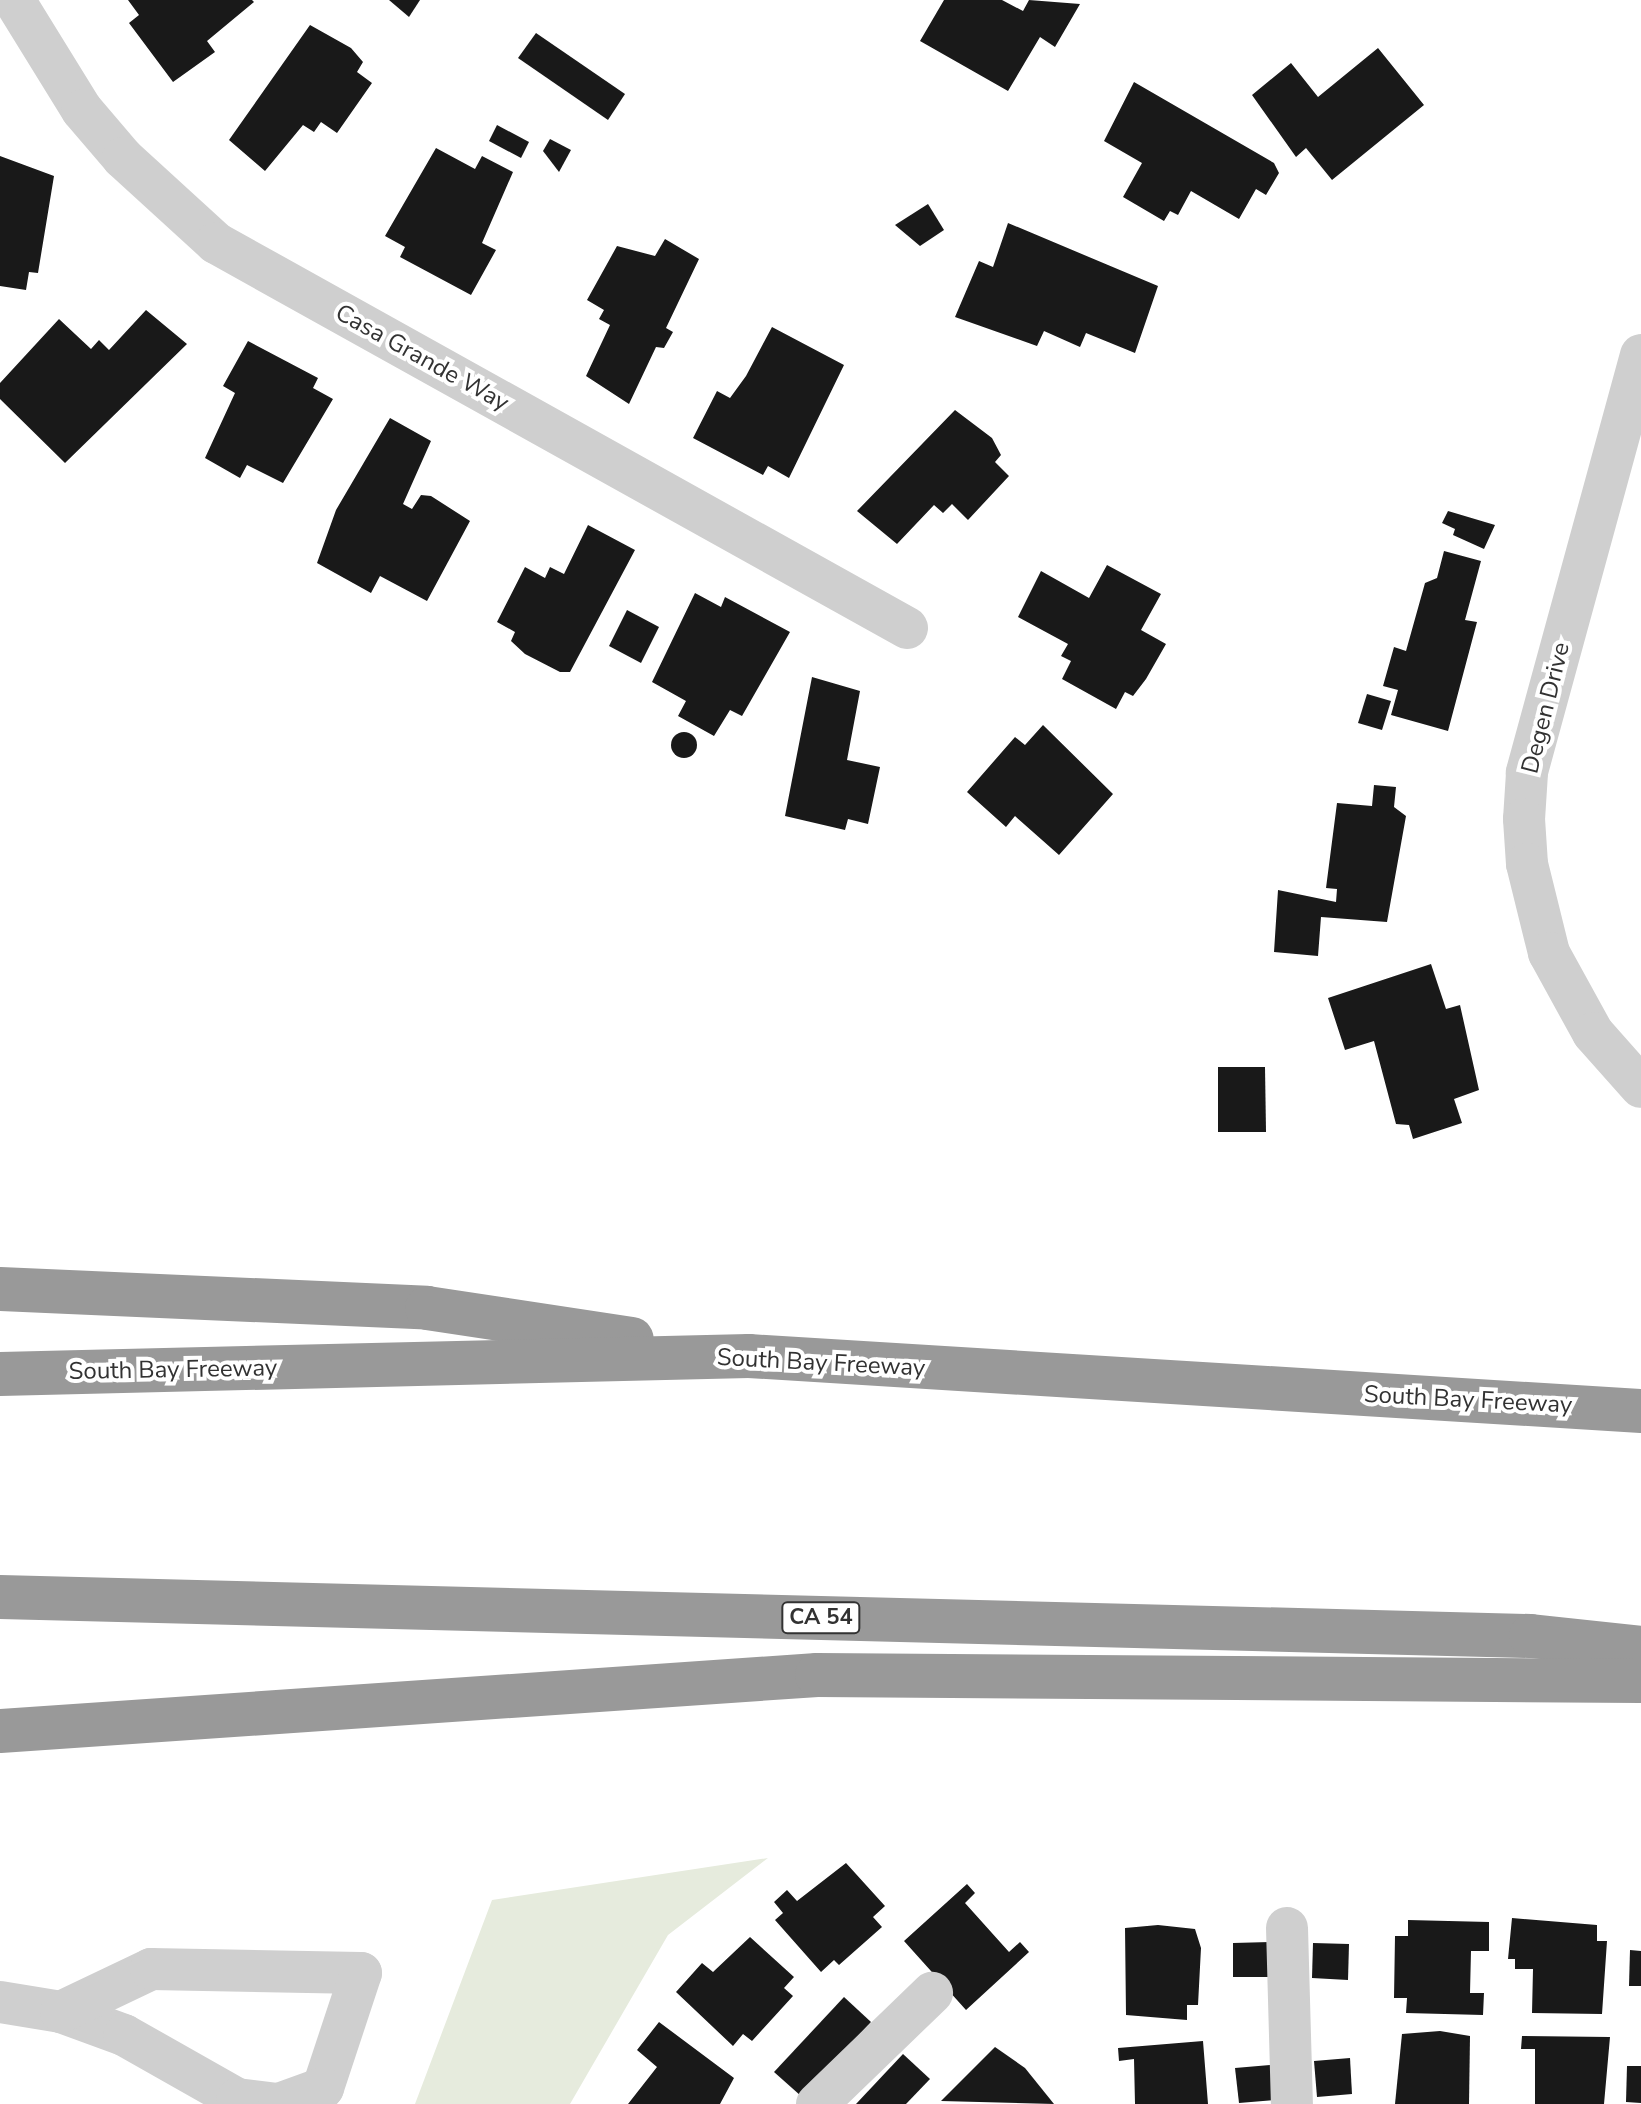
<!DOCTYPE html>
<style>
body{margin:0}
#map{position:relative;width:1641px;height:2104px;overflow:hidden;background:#fff;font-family:"Nunito Sans",sans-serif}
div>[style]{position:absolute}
.green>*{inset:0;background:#e6ebdd}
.building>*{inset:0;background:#191919}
.round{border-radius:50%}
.minor>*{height:42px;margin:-21px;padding:0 21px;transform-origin:21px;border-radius:21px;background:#cfcfcf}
.highway>*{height:44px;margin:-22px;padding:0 22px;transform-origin:22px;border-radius:22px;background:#999}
span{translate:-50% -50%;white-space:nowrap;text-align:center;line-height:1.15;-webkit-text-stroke:8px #fff;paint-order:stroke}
.shield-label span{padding:2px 6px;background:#fff;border:2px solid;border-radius:6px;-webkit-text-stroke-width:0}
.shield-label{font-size:22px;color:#323232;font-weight:700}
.street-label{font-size:24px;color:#323232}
</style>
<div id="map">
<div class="green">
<div style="clip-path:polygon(768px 1858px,668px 1935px,570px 2104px,415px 2104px,492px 1900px)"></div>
</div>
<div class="building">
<div style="clip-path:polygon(128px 0,252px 0,254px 2px,207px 41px,215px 52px,173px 82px,129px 23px,139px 15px)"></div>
<div style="clip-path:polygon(389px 0,420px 0,409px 17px)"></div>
<div style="clip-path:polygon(944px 0,1002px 0,1023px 11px,1029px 0,1080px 4px,1055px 47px,1040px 37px,1008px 91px,920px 41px)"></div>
<div style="clip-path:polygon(310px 25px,351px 48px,363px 62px,357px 72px,372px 83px,337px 133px,321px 122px,314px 132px,303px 125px,265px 171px,229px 140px)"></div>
<div style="clip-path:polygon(536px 33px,625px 94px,608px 120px,518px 58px)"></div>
<div style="clip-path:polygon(1378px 48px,1424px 105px,1332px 180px,1306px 148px,1296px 157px,1252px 95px,1291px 63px,1318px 97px)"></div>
<div style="clip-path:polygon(1134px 82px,1274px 163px,1279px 173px,1266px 195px,1256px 189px,1239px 219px,1191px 191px,1178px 215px,1170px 211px,1164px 221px,1123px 197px,1142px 163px,1104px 141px)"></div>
<div style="clip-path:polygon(497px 125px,529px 142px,521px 158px,489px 141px)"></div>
<div style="clip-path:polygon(550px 139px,571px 150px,559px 172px,543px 151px)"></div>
<div style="clip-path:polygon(436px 148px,475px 169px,482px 156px,513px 172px,482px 243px,496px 250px,471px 295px,400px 257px,405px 247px,385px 236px)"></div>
<div style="clip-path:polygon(0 156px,54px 176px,38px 273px,29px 272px,26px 290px,0 286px)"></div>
<div style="clip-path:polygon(928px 204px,944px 230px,920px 246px,895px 225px)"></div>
<div style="clip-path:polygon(1008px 223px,1158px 286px,1135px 353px,1086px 333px,1080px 347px,1044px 331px,1037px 346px,955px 317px,979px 261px,993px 267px)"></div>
<div style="clip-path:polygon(665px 239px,699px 259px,666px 328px,673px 332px,664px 348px,656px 347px,629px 404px,586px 376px,610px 325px,599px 319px,604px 310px,587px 300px,617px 246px,655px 256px)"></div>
<div style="clip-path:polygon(146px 310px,187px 344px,65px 463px,0 399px,0 383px,59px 319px,91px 349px,99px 340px,109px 350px)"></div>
<div style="clip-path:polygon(772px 327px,844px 365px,789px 478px,768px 466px,763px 475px,693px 438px,717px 391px,730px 398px,746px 376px)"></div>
<div style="clip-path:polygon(248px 341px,318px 378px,313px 388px,333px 399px,283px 483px,247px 465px,240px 478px,205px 458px,235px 393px,223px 386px)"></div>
<div style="clip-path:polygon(955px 410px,992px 438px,1001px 455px,995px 462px,1009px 476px,968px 520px,952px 504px,943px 513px,934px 505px,897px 544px,857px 511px)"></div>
<div style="clip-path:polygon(390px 418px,431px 441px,403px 504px,412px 509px,421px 495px,431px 496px,470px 521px,427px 601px,380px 576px,371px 593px,317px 563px,336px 510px)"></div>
<div style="clip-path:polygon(1448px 511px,1495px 525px,1484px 549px,1453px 535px,1455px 529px,1442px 523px)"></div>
<div style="clip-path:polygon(588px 525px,635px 550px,570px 672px,560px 672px,525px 654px,511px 641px,515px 632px,497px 622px,525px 567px,545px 578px,550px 567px,564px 574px)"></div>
<div style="clip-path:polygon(1444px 551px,1481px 561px,1465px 620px,1477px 622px,1448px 731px,1391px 715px,1398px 690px,1383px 686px,1394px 647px,1406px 651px,1425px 583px,1437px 578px)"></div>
<div style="clip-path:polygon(1107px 565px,1161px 594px,1141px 630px,1166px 644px,1146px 679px,1133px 696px,1125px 692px,1116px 709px,1062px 679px,1071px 661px,1061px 656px,1068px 644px,1018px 617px,1041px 571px,1089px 598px)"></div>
<div style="clip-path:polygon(695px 593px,721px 607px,725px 597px,790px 632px,742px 716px,730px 710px,714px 736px,678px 716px,686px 701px,652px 682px)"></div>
<div style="clip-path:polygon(627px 610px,659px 627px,641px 663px,609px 646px)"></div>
<div style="clip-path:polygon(812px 677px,860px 691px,847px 760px,880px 767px,868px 824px,848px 819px,845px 830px,785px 816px)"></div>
<div style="clip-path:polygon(1367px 694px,1391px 701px,1382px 730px,1358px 723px)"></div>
<div style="clip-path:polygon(1043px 725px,1113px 794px,1059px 855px,1015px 816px,1006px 827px,967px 792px,1015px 737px,1025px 745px)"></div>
<div class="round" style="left:671px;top:732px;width:26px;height:26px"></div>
<div style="clip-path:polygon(1374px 785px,1396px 787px,1394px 807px,1406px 816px,1387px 922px,1321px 917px,1318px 956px,1274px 952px,1278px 890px,1336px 902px,1337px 889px,1326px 888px,1337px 803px,1372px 806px)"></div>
<div style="clip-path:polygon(1431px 964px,1446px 1009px,1460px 1005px,1479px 1090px,1454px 1099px,1462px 1123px,1413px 1139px,1409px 1125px,1396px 1124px,1374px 1041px,1345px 1050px,1328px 998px)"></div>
<div style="clip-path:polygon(1218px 1067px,1265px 1067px,1266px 1132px,1218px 1132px)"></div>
<div style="clip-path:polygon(846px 1863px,885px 1906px,873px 1917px,882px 1927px,839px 1965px,834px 1960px,821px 1972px,775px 1920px,783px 1913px,774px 1902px,787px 1890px,797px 1901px)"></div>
<div style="clip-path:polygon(967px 1884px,975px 1893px,965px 1903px,1009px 1952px,1020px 1942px,1029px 1952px,966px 2010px,904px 1941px)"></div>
<div style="clip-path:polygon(1512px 1918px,1597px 1925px,1597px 1941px,1607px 1941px,1602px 2014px,1532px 2013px,1533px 1969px,1515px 1969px,1515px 1959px,1508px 1959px)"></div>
<div style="clip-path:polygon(1408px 1920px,1489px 1922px,1489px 1951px,1471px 1951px,1470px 1993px,1484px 1993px,1483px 2015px,1406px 2013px,1407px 1998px,1394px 1998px,1395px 1936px,1408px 1936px)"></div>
<div style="clip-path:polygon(1158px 1925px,1195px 1929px,1201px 1948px,1198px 2005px,1187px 2005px,1187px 2020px,1126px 2015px,1125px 1928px)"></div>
<div style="clip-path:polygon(750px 1937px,794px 1977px,784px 1988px,793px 1996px,752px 2041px,743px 2034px,733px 2046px,676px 1992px,702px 1963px,713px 1972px)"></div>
<div style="clip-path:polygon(1270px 1942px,1269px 1977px,1233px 1977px,1233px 1943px)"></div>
<div style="clip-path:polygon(1313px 1943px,1349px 1944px,1348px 1980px,1312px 1978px)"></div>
<div style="clip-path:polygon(1630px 1950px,1641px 1951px,1641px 1986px,1629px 1986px)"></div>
<div style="clip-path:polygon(844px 1997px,871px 2022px,801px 2096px,774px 2072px)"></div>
<div style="clip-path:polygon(659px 2022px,734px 2078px,720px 2104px,628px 2104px,657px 2067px,637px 2050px)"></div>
<div style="clip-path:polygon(1440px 2031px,1470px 2036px,1469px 2104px,1395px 2104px,1402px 2034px)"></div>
<div style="clip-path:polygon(1522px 2036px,1610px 2037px,1604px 2104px,1535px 2104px,1535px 2049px,1521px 2049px)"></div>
<div style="clip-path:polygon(1203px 2041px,1208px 2104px,1135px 2104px,1134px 2059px,1119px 2061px,1118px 2048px)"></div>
<div style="clip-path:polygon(995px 2047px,1025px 2068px,1054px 2104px,941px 2101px)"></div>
<div style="clip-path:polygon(903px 2054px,930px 2079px,906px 2104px,856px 2104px)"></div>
<div style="clip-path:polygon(1350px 2058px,1352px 2094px,1317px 2097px,1314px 2061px)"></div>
<div style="clip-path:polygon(1270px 2065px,1274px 2100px,1239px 2103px,1235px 2068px)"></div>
<div style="clip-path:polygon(1627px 2066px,1641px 2066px,1641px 2103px,1626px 2102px)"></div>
</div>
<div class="minor">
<div style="left:14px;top:0;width:129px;rotate:58.3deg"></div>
<div style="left:82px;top:110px;width:63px;rotate:49.5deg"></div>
<div style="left:123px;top:158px;width:126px;rotate:42.4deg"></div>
<div style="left:216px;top:243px;width:791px;rotate:29.12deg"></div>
<div style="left:1641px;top:355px;width:433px;rotate:105.3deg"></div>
<div style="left:1527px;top:773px;width:46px;rotate:93.7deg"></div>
<div style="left:1524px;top:819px;width:45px;rotate:86.2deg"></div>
<div style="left:1527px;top:864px;width:92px;rotate:76.1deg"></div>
<div style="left:1549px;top:953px;width:91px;rotate:61.2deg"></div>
<div style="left:1593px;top:1033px;width:72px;rotate:48.4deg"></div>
<div style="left:1287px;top:1928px;width:176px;rotate:88.4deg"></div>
<div style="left:0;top:2002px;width:62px;rotate:9.3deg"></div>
<div style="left:61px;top:2012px;width:67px;rotate:20.1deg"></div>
<div style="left:124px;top:2035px;width:130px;rotate:29.5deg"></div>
<div style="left:237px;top:2099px;width:41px;rotate:7deg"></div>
<div style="left:61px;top:2012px;width:100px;rotate:-25.5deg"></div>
<div style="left:151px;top:1969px;width:210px;rotate:1.1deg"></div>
<div style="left:361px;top:1973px;width:121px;rotate:108.3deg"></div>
<div style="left:323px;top:2088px;width:47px;rotate:160deg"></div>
<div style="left:817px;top:2104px;width:160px;rotate:-44deg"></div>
</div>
<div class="highway">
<div style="left:0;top:1289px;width:427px;rotate:2.5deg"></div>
<div style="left:427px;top:1308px;width:207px;rotate:8.6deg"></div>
<div style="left:0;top:1374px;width:749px;rotate:-1.38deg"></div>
<div style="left:749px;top:1356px;width:894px;rotate:3.53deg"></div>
<div style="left:0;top:1597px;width:1531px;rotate:1.46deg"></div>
<div style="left:1531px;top:1636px;width:111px;rotate:6.2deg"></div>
<div style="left:0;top:1731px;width:819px;rotate:-3.92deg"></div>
<div style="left:817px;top:1675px;width:824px;rotate:0.42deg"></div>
</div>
<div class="shield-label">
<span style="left:821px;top:1618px">CA 54</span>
</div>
<div class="street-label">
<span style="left:422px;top:358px;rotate:29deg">Casa Grande Way</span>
<span style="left:1546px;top:708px;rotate:-76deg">Degen Drive</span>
<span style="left:821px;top:1363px;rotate:3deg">South Bay Freeway</span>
<span style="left:173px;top:1370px;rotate:-1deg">South Bay Freeway</span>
<span style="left:1468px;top:1400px;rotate:3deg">South Bay Freeway</span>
</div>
</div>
